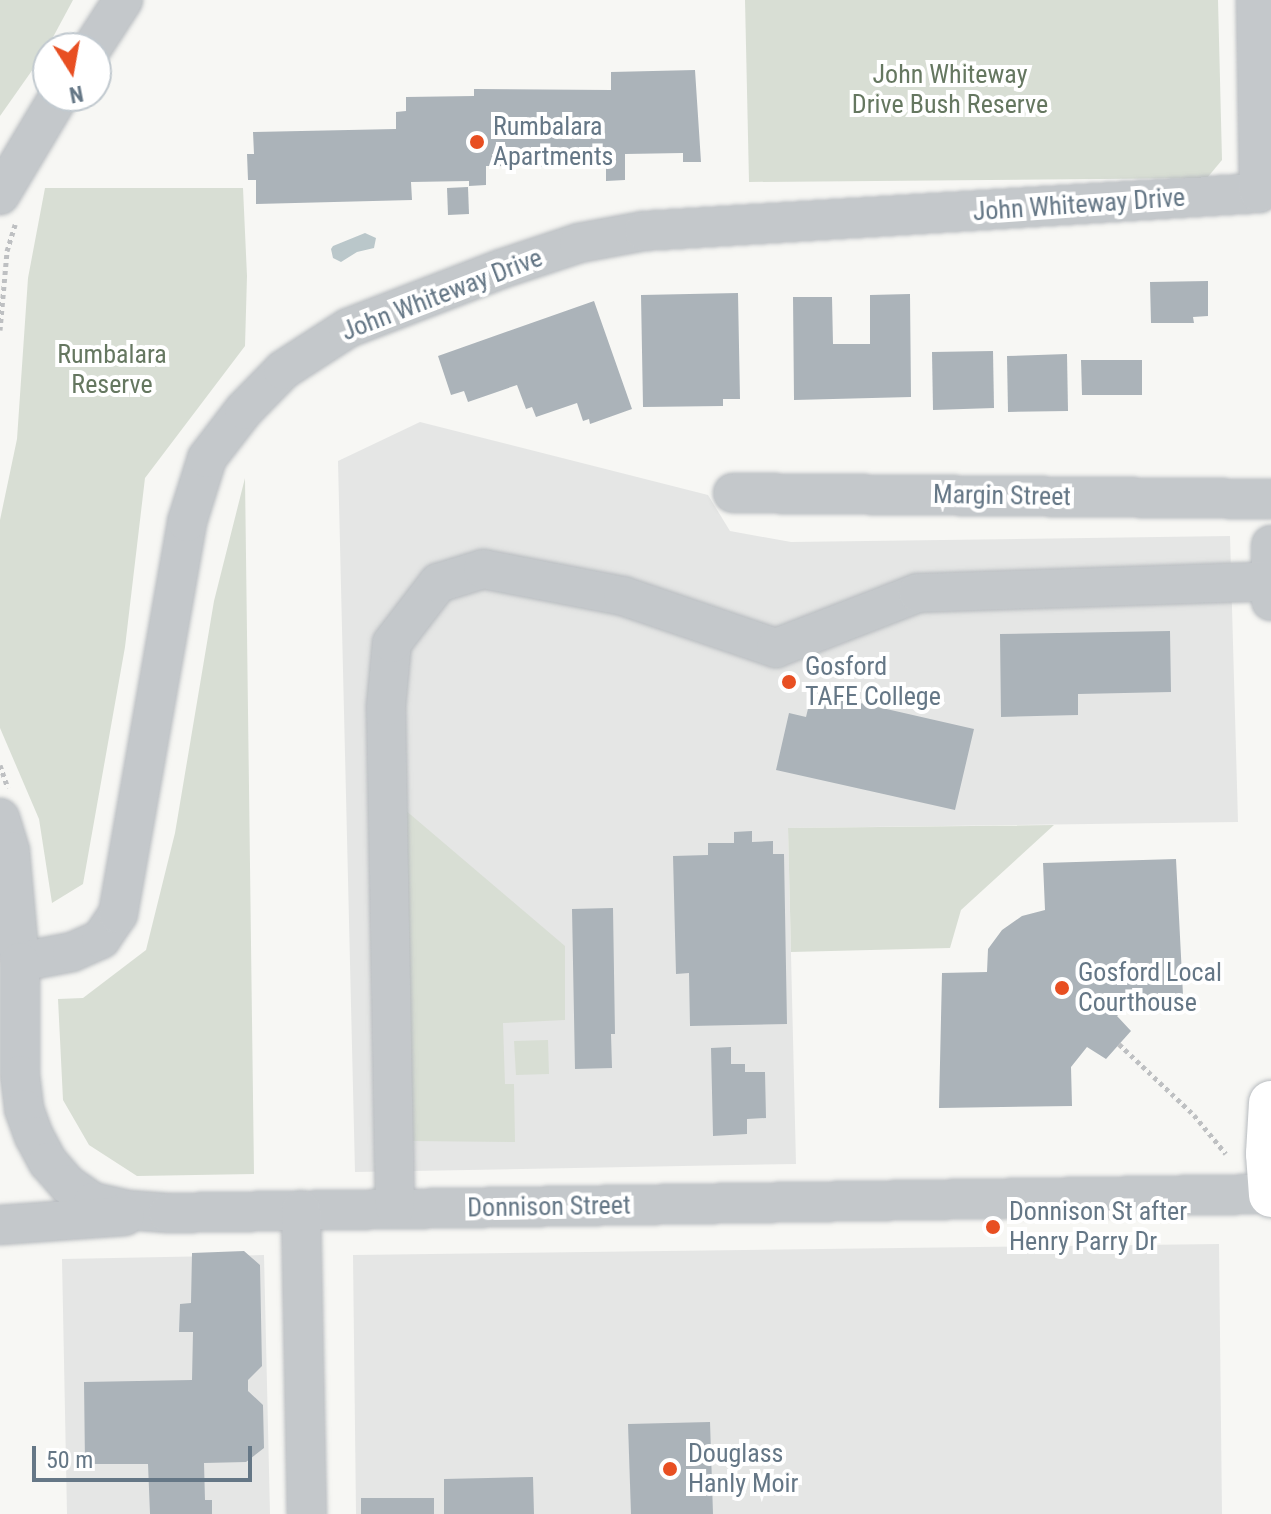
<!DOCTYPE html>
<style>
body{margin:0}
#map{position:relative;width:1271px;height:1514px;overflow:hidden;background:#f7f7f4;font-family:"Roboto Condensed",sans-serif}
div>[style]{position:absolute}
.built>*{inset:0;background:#e5e6e5}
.green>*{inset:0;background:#d8ded4}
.water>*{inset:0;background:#bac7ca}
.building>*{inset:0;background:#abb3b9}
.path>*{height:5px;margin-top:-2.5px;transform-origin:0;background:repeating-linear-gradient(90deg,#bec0c2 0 4px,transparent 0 8px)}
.roads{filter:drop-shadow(0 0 2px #b7bbbf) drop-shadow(0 0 2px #b7bbbf)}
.minor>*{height:38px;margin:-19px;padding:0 19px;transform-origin:19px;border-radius:19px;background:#c4c8cb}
.major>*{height:44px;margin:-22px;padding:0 22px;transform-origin:22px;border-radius:22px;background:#fff}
.dots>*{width:22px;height:22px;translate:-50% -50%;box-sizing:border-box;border:4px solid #fff;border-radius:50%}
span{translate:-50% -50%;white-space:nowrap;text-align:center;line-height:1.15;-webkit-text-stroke:8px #fff;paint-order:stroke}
.park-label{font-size:26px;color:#657760}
.poi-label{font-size:26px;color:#657786}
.left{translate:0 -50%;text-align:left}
.street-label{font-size:26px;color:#657786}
.north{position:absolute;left:32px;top:32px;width:80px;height:80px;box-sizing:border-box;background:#fff;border:2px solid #c1c9cf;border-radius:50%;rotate:169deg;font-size:22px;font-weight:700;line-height:32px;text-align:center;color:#657786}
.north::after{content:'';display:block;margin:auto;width:28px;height:36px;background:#e84f22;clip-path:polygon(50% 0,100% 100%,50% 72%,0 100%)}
.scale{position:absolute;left:32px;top:1446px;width:220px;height:36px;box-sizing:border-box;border:4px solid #657786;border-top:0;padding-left:10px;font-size:24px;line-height:28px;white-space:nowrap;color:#657786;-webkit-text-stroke:6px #fff;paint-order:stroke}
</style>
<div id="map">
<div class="built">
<div style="clip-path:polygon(420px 422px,708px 495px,730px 531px,791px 542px,1230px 536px,1238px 822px,788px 828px,796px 1164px,355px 1172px,338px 461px)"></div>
<div style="clip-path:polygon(1219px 1244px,1222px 1514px,356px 1514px,353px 1255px)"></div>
<div style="clip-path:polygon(264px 1255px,270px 1514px,67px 1514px,62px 1259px)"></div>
</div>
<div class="green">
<div style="clip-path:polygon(0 0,73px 0,45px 52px,0 116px)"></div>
<div style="clip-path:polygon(745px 0,1218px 0,1222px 160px,1207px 178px,749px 182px)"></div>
<div style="clip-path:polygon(45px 188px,243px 188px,247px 276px,245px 346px,145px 478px,125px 647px,83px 884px,52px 903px,39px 819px,0 728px,0 520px,17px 439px,28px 278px)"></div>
<div style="clip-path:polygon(245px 478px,254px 1174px,137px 1176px,89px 1145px,63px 1100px,58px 999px,83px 998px,146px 950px,175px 833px,214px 601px)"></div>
<div style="clip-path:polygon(404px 809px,565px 946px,565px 1020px,503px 1023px,505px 1084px,514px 1084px,515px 1142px,409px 1141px)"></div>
<div style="clip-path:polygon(1054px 825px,961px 910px,950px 948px,791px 952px,788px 828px)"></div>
<div style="clip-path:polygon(548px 1040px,549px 1074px,516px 1075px,514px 1041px)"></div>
</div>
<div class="water">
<div style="clip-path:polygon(365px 233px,376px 238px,374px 248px,357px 252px,341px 262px,333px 258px,331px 249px,333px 246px)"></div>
</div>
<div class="building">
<div style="clip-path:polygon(695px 70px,701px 162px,683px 162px,683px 153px,625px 154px,625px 180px,606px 181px,606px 167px,486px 166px,486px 185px,469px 186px,469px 181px,411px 182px,412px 200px,256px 204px,256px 180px,248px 180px,247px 154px,254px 154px,253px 132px,396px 129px,396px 112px,406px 111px,406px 97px,474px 96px,474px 89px,611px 90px,611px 72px)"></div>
<div style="clip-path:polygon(468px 187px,469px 214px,448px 215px,447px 188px)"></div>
<div style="clip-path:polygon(1208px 281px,1208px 316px,1193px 317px,1194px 323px,1151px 323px,1150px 282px)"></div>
<div style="clip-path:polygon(738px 293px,740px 399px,723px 399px,723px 406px,643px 407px,641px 295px)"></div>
<div style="clip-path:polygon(910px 294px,911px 397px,794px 400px,793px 297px,832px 297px,833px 344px,870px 344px,870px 295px)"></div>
<div style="clip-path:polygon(594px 301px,632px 409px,590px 424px,589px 419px,583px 421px,577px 403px,536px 417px,532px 407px,526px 409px,517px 385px,468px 402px,464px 391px,451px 395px,438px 356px)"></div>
<div style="clip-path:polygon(993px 351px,994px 408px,933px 410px,932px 352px)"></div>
<div style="clip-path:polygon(1067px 354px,1068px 411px,1008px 412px,1007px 356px)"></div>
<div style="clip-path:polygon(1081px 360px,1142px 360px,1142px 395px,1082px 395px)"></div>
<div style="clip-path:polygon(1170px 631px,1171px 692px,1078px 694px,1078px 715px,1001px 717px,1000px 634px)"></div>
<div style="clip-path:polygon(812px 692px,974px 729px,955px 810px,776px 770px,789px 713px,806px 717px)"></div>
<div style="clip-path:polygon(752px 831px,752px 842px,773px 841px,773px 854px,784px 854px,787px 1024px,690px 1026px,689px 973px,676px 974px,673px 856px,708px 855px,708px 843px,734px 843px,734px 832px)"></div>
<div style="clip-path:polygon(1176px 859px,1183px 995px,1140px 997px,1117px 1016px,1131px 1031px,1106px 1059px,1087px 1047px,1071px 1067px,1072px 1106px,939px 1108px,942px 973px,987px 972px,988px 949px,1002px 930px,1022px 916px,1045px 910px,1043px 863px)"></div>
<div style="clip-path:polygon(613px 908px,615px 1034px,611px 1034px,612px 1068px,575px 1069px,572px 909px)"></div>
<div style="clip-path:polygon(731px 1047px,731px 1064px,745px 1064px,745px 1072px,765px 1072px,766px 1118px,747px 1119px,747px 1134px,713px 1136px,711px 1048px)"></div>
<div style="clip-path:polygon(244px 1251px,260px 1265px,262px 1366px,248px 1380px,248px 1391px,263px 1405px,264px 1448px,246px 1462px,204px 1463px,205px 1500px,212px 1500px,212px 1514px,150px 1514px,148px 1464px,85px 1464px,84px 1382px,192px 1380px,193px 1332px,179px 1332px,180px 1304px,191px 1303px,192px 1253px)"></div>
<div style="clip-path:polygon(710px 1422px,713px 1514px,631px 1514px,628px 1424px)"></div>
<div style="clip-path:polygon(533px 1477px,534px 1514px,444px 1514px,444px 1479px)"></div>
<div style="clip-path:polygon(361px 1498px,434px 1498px,434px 1514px,361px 1514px)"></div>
</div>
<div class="path">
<div style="left:0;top:330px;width:79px;rotate:-84.9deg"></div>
<div style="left:7px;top:251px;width:28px;rotate:-73deg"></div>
<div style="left:0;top:765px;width:24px;rotate:71deg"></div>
<div style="left:1119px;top:1044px;width:103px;rotate:43.4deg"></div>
<div style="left:1194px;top:1115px;width:50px;rotate:50.6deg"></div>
</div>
<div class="roads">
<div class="minor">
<div style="left:92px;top:48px;width:57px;rotate:-57.1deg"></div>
<div style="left:0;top:195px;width:115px;rotate:-59.2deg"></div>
<div style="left:733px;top:493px;width:538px;rotate:0.64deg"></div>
<div style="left:1271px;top:545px;width:56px;rotate:90deg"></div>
<div style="left:0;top:818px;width:34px;rotate:73deg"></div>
<div style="left:10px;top:851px;width:111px;rotate:84.9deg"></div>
<div style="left:20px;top:962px;width:53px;rotate:-10.9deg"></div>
<div style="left:72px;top:952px;width:32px;rotate:-24deg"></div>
<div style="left:101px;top:939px;width:30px;rotate:-56deg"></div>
<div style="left:118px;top:914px;width:398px;rotate:-80deg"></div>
<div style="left:187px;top:522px;width:67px;rotate:-72.6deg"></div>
<div style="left:207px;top:458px;width:61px;rotate:-52.4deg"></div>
<div style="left:244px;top:410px;width:56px;rotate:-45.7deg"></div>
<div style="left:283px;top:370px;width:77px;rotate:-32.9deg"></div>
<div style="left:348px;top:328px;width:164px;rotate:-21.1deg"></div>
<div style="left:501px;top:269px;width:82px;rotate:-18.4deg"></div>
<div style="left:579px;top:243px;width:66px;rotate:-10.5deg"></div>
<div style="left:644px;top:231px;width:616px;rotate:-3.54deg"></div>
<div style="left:1259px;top:193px;width:193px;rotate:-90.9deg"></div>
<div style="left:20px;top:962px;width:113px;rotate:90deg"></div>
<div style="left:20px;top:1075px;width:34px;rotate:83deg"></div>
<div style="left:24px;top:1109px;width:29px;rotate:70deg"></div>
<div style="left:34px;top:1136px;width:30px;rotate:62deg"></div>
<div style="left:48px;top:1162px;width:29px;rotate:49deg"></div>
<div style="left:67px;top:1184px;width:32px;rotate:35deg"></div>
<div style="left:93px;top:1202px;width:36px;rotate:13deg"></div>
<div style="left:128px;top:1210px;width:40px;rotate:4.3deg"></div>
<div style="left:168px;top:1213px;width:1103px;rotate:-0.99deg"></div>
<div style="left:395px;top:1208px;width:502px;rotate:-91.03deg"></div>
<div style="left:386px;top:706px;width:63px;rotate:-84.6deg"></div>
<div style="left:392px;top:643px;width:76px;rotate:-52.5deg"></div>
<div style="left:438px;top:583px;width:47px;rotate:-17.3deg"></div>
<div style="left:483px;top:569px;width:143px;rotate:10.9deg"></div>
<div style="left:623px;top:596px;width:162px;rotate:18.8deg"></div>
<div style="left:776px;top:648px;width:152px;rotate:-21.2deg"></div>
<div style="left:918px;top:593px;width:353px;rotate:-1.9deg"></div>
<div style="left:301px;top:1210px;width:304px;rotate:88.9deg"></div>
<div style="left:0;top:1225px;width:125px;rotate:-4.1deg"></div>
</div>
<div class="major">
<div style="left:1271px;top:1103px;width:51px;rotate:93.4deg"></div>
<div style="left:1268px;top:1154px;width:41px;rotate:85.8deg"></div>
</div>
</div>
<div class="dots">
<div style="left:477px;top:142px;background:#e84f22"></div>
<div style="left:789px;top:682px;background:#e84f22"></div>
<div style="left:1062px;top:988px;background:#e84f22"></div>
<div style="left:993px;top:1227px;background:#e84f22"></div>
<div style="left:670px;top:1469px;background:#e84f22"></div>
</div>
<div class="park-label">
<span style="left:950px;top:90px">John Whiteway<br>Drive Bush Reserve</span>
<span style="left:112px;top:370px">Rumbalara<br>Reserve</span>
</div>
<div class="poi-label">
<span class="left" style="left:493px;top:142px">Rumbalara<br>Apartments</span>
<span class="left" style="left:805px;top:682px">Gosford<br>TAFE College</span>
<span class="left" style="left:1078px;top:988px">Gosford Local<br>Courthouse</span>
<span class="left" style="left:1009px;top:1227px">Donnison St after<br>Henry Parry Dr</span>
<span class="left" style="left:688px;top:1469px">Douglass<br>Hanly Moir</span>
</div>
<div class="street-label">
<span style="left:1079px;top:205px;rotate:-4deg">John Whiteway Drive</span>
<span style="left:442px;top:295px;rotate:-21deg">John Whiteway Drive</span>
<span style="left:1002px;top:496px;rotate:1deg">Margin Street</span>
<span style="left:549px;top:1207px;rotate:-1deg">Donnison Street</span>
</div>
<div class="north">N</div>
<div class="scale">50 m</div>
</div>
